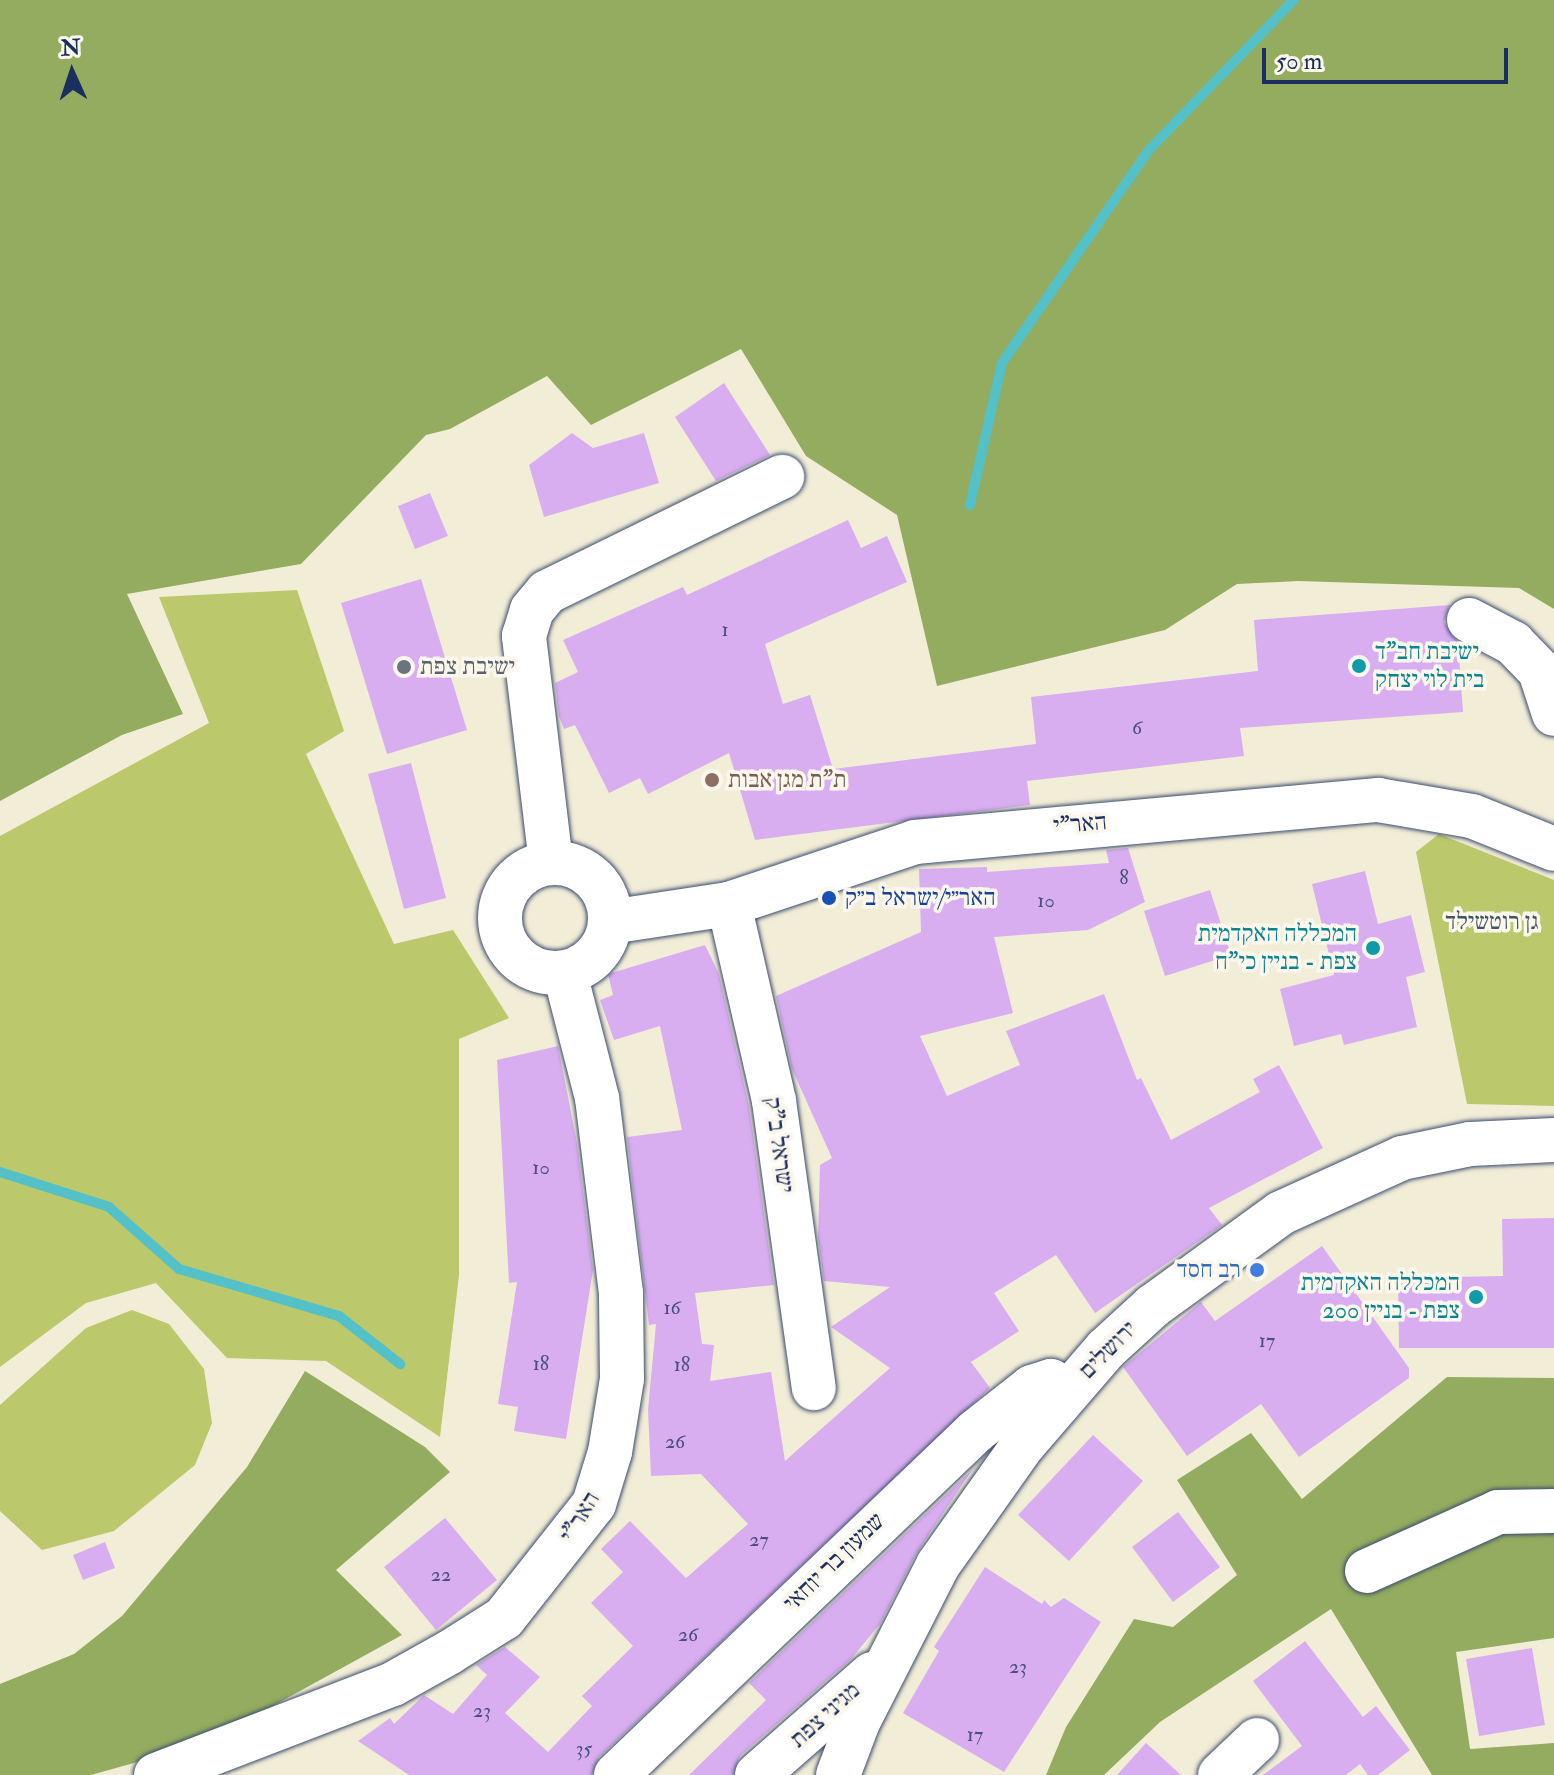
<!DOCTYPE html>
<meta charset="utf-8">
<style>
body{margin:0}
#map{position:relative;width:1554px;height:1775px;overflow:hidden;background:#f2edd7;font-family:"IM FELL Double Pica","Frank Ruhl Libre",serif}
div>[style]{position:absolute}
.green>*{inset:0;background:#bbc86b}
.forest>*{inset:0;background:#94ac5f}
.stream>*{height:10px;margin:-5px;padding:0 5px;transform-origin:5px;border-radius:5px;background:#53c1c7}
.building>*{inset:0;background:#d9aef0}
.roads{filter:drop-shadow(0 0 2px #3b4c70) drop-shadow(0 0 2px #3b4c70)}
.minor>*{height:44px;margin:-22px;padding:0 22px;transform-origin:22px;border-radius:22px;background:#fff}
.minor>.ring{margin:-22px;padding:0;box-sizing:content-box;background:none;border:44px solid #fff;border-radius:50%}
.dots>*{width:22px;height:22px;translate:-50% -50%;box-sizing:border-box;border:4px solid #fbf7ec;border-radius:50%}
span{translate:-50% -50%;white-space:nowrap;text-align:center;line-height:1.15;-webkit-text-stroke:7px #fbf7ec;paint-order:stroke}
.number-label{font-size:20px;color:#4a4f82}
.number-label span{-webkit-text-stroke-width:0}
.culture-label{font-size:24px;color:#0d838f}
.left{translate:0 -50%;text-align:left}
.right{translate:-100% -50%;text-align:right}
.worship-label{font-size:24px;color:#5b616d}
.education-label{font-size:24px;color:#785e54}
.street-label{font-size:24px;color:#1b2f5e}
.transit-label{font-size:24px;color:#164399}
.park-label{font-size:24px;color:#435561}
.shop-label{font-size:24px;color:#366cbe}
.north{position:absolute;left:32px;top:32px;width:80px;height:80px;-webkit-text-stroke:6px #fbf7ec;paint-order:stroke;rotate:357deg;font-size:22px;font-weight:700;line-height:32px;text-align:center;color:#1b2f5e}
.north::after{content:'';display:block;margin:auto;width:28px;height:36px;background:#1b2f5e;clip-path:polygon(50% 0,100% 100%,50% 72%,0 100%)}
.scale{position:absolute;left:1262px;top:48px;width:246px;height:36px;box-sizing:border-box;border:4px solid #1b2f5e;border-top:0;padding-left:10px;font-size:24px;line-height:28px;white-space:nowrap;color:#1b2f5e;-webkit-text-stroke:6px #fbf7ec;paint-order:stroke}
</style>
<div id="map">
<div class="green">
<div style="clip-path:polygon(297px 590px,344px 731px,306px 754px,394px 944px,453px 930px,509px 1018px,459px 1039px,459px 1275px,440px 1437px,326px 1361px,227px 1358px,156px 1283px,86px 1303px,0 1367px,0 836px,209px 723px,159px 597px)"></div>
<div style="clip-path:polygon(1439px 834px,1554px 880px,1554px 1106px,1467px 1104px,1416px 852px)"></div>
<div style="clip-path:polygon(132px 1310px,169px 1324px,204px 1369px,212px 1423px,195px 1465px,114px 1531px,42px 1550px,0 1511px,0 1405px,86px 1328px)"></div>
</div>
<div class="forest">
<div style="clip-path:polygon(0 0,1554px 0,1554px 609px,1519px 588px,1298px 581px,1237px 584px,1165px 630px,937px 686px,897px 515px,806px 456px,741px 349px,591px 425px,547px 376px,450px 429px,426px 435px,301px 564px,127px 594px,183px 714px,122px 735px,0 801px)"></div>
<div style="clip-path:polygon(305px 1371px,425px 1447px,450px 1472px,336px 1570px,402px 1635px,205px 1743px,91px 1775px,0 1775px,0 1684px,74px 1654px,122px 1616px,247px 1467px)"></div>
<div style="clip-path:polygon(1447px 1377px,1554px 1378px,1554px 1638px,1456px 1652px,1470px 1749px,1554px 1743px,1554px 1775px,1432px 1775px,1331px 1609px,1160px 1722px,1104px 1775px,1046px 1775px,1066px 1727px,1134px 1619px,1173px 1627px,1237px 1575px,1177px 1480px,1251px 1433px,1302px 1499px)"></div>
</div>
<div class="stream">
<div style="left:970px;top:505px;width:146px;rotate:-77.3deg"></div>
<div style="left:1002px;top:363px;width:257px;rotate:-55.4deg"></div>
<div style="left:1148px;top:151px;width:210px;rotate:-46deg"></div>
<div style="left:0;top:1172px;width:114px;rotate:17.8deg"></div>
<div style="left:109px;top:1207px;width:94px;rotate:41.5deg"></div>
<div style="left:179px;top:1269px;width:167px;rotate:16.4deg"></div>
<div style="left:339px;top:1316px;width:78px;rotate:38.2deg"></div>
</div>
<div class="building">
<div style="clip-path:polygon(724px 383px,770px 455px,716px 481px,675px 417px)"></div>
<div style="clip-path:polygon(572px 433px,593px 448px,644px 433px,659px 483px,544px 517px,529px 465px)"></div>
<div style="clip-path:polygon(430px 493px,448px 536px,415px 549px,398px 506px)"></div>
<div style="clip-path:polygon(848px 520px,861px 548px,887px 536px,907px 582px,765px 644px,783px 704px,810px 695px,833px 769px,1036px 744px,1031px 697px,1258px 671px,1254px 620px,1450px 605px,1444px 622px,1458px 642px,1463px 712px,1240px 728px,1244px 756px,1027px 781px,1030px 805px,755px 840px,729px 753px,648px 794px,640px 778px,609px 793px,575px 725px,564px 729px,559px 716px,555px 683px,578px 672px,563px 640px,683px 587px,687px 595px)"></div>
<div style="clip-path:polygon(421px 579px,467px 730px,387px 754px,341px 603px)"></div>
<div style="clip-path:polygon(411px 763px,446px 898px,404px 909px,368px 774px)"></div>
<div style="clip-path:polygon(1128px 848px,1145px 902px,1088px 930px,994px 937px,1013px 1013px,920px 1036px,947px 1096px,1020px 1065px,1006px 1031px,1104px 994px,1137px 1080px,1141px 1078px,1171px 1140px,1260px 1092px,1253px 1079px,1279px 1065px,1323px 1148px,1209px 1208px,1222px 1225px,1095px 1313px,1056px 1255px,994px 1293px,1019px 1331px,971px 1362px,990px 1388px,599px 1757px,592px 1775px,409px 1775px,358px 1741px,390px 1718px,394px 1724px,424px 1695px,453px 1714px,487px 1675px,476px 1665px,505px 1647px,540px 1677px,505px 1713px,548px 1752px,592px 1706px,582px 1696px,633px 1646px,591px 1603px,623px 1572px,601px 1549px,630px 1521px,686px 1578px,748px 1524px,701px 1474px,651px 1476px,648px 1410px,656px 1324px,649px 1325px,627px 1137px,682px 1130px,660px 1026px,614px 1040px,600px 1000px,613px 995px,608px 974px,705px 945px,719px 974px,749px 1106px,774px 1285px,695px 1293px,702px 1344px,714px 1345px,710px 1381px,771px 1372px,785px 1461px,890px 1368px,831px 1327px,890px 1287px,824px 1281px,818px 1237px,820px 1165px,832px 1158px,792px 1069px,776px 996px,921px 932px,919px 869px,987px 867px,987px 872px,1109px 863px,1106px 850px)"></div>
<div style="clip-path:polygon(1365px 871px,1378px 924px,1411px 915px,1425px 972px,1406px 977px,1417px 1027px,1344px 1045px,1341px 1034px,1294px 1046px,1280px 989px,1334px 975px,1312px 884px)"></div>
<div style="clip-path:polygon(1210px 890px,1231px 955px,1165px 976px,1144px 911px)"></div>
<div style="clip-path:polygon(558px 1046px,577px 1143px,593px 1270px,566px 1439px,514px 1431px,518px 1407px,498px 1404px,517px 1282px,509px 1283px,497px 1060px)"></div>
<div style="clip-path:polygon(1554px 1218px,1554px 1348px,1399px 1348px,1398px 1278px,1503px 1276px,1502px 1219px)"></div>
<div style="clip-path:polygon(1322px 1246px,1409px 1368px,1409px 1378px,1299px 1457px,1261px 1404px,1187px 1456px,1123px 1367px,1201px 1302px,1215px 1321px)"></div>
<div style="clip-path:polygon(1093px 1435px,1143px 1481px,1069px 1561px,1018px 1515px)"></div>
<div style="clip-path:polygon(972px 1470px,916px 1554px,880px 1624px,851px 1659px,740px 1756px,733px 1775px,689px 1775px,766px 1700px,749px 1683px)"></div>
<div style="clip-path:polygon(1178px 1512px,1220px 1567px,1173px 1602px,1132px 1547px)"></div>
<div style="clip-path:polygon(445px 1518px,497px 1580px,436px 1630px,384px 1567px)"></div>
<div style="clip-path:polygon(105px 1542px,115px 1568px,83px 1580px,73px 1555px)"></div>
<div style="clip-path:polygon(985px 1567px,1042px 1604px,1044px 1600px,1051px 1607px,1064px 1598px,1101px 1622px,1004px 1772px,903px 1713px,939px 1651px,934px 1647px)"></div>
<div style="clip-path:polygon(1305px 1641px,1363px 1717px,1376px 1706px,1410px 1750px,1378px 1775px,1368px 1775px,1360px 1764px,1346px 1775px,1263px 1775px,1302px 1746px,1253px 1681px)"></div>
<div style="clip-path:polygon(1532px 1648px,1545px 1725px,1479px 1736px,1466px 1659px)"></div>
<div style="clip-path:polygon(1146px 1743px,1181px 1775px,1117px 1775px)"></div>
</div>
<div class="roads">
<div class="minor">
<div style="left:1469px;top:620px;width:50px;rotate:27.6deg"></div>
<div style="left:1513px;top:643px;width:39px;rotate:46deg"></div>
<div style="left:1540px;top:671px;width:45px;rotate:72deg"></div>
<div style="left:551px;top:863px;width:229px;rotate:-96.8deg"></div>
<div style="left:524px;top:636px;width:27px;rotate:-73deg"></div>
<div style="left:532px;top:610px;width:23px;rotate:-50deg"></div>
<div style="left:547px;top:592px;width:262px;rotate:-26.1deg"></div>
<div class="ring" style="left:500px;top:863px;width:66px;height:66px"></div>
<div style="left:729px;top:904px;width:202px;rotate:77.1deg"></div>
<div style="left:774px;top:1101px;width:290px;rotate:82.1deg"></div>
<div style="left:610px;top:922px;width:120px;rotate:-8.6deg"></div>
<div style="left:729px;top:904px;width:196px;rotate:-18.4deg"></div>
<div style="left:915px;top:842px;width:465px;rotate:-5.2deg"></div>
<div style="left:1378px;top:800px;width:95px;rotate:9.7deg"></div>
<div style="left:1472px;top:816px;width:88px;rotate:21.9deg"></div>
<div style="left:1367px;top:1571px;width:144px;rotate:-24.2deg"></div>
<div style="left:1498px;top:1512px;width:56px;rotate:-1deg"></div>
<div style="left:156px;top:1775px;width:254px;rotate:-21deg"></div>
<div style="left:393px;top:1684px;width:65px;rotate:-29.3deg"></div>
<div style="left:450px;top:1652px;width:64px;rotate:-32.2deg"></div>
<div style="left:504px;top:1618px;width:145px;rotate:-51.7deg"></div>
<div style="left:594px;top:1504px;width:54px;rotate:-72.9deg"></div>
<div style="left:610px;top:1452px;width:74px;rotate:-80.7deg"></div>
<div style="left:622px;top:1379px;width:86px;rotate:-90.7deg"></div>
<div style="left:621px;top:1293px;width:196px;rotate:-97deg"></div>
<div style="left:597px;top:1098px;width:129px;rotate:-104.4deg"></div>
<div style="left:616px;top:1775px;width:498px;rotate:-43.7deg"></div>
<div style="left:976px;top:1431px;width:71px;rotate:-38.2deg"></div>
<div style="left:1032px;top:1387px;width:20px;rotate:-18deg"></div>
<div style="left:1051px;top:1381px;width:20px;rotate:30deg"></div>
<div style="left:757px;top:1775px;width:153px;rotate:-41.3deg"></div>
<div style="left:838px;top:1775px;width:57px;rotate:-69.3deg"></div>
<div style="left:858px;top:1722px;width:176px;rotate:-63deg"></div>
<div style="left:938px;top:1565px;width:147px;rotate:-54.7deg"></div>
<div style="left:1023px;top:1445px;width:127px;rotate:-49.2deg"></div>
<div style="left:1106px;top:1349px;width:64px;rotate:-42.5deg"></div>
<div style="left:1153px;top:1306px;width:158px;rotate:-36deg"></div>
<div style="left:1281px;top:1213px;width:133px;rotate:-24.4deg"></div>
<div style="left:1402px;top:1158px;width:69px;rotate:-11.6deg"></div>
<div style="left:1470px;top:1144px;width:84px;rotate:-2.7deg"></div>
<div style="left:1220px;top:1775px;width:51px;rotate:-43.4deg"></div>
</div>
</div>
<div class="dots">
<div style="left:1359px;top:666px;background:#0f9aa8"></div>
<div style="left:404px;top:667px;background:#6b7280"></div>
<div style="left:712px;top:780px;background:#8d6e63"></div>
<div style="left:829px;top:898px;background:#1a4fb4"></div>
<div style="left:1373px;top:948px;background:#0f9aa8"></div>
<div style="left:1257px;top:1270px;background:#3f7fe0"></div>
<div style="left:1476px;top:1297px;background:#0f9aa8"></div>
</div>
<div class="number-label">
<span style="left:725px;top:629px">1</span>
<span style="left:1137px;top:727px">6</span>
<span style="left:1124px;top:877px">8</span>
<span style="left:1046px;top:900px">10</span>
<span style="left:541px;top:1167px">10</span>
<span style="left:672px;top:1307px">16</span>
<span style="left:1267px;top:1340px">17</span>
<span style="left:541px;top:1363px">18</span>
<span style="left:682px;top:1364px">18</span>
<span style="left:675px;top:1441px">26</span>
<span style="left:759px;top:1539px">27</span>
<span style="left:441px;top:1574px">22</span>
<span style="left:688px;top:1634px">26</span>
<span style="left:1018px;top:1666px">23</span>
<span style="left:482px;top:1710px">23</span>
<span style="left:975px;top:1734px">17</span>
<span style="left:584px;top:1748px">35</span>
</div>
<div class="culture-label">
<span class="left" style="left:1375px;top:666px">ישיבת חב"ד<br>בית לוי יצחק</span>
<span class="right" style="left:1357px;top:948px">המכללה האקדמית<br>צפת - בניין כי"ח</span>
<span class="right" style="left:1460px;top:1297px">המכללה האקדמית<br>צפת - בניין 200</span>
</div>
<div class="worship-label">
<span class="left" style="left:420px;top:667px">ישיבת צפת</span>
</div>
<div class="education-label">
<span class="left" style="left:728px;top:780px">ת"ת מגן אבות</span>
</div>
<div class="street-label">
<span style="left:1080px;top:824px;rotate:-5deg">האר"י</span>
<span style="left:779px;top:1145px;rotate:82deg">ישראל ב"ק</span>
<span style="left:1108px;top:1350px;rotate:-45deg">ירושלים</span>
<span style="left:580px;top:1517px;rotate:-59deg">האר"י</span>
<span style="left:834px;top:1562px;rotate:-44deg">שמעון בר יוחאי</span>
<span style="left:825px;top:1715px;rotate:-42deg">מגיני צפת</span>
</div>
<div class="transit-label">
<span class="left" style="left:845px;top:898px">האר״י/ישראל ב״ק</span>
</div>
<div class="park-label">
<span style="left:1492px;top:922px">גן רוטשילד</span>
</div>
<div class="shop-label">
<span class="right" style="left:1241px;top:1270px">רב חסד</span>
</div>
<div class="north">N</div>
<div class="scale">50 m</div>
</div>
